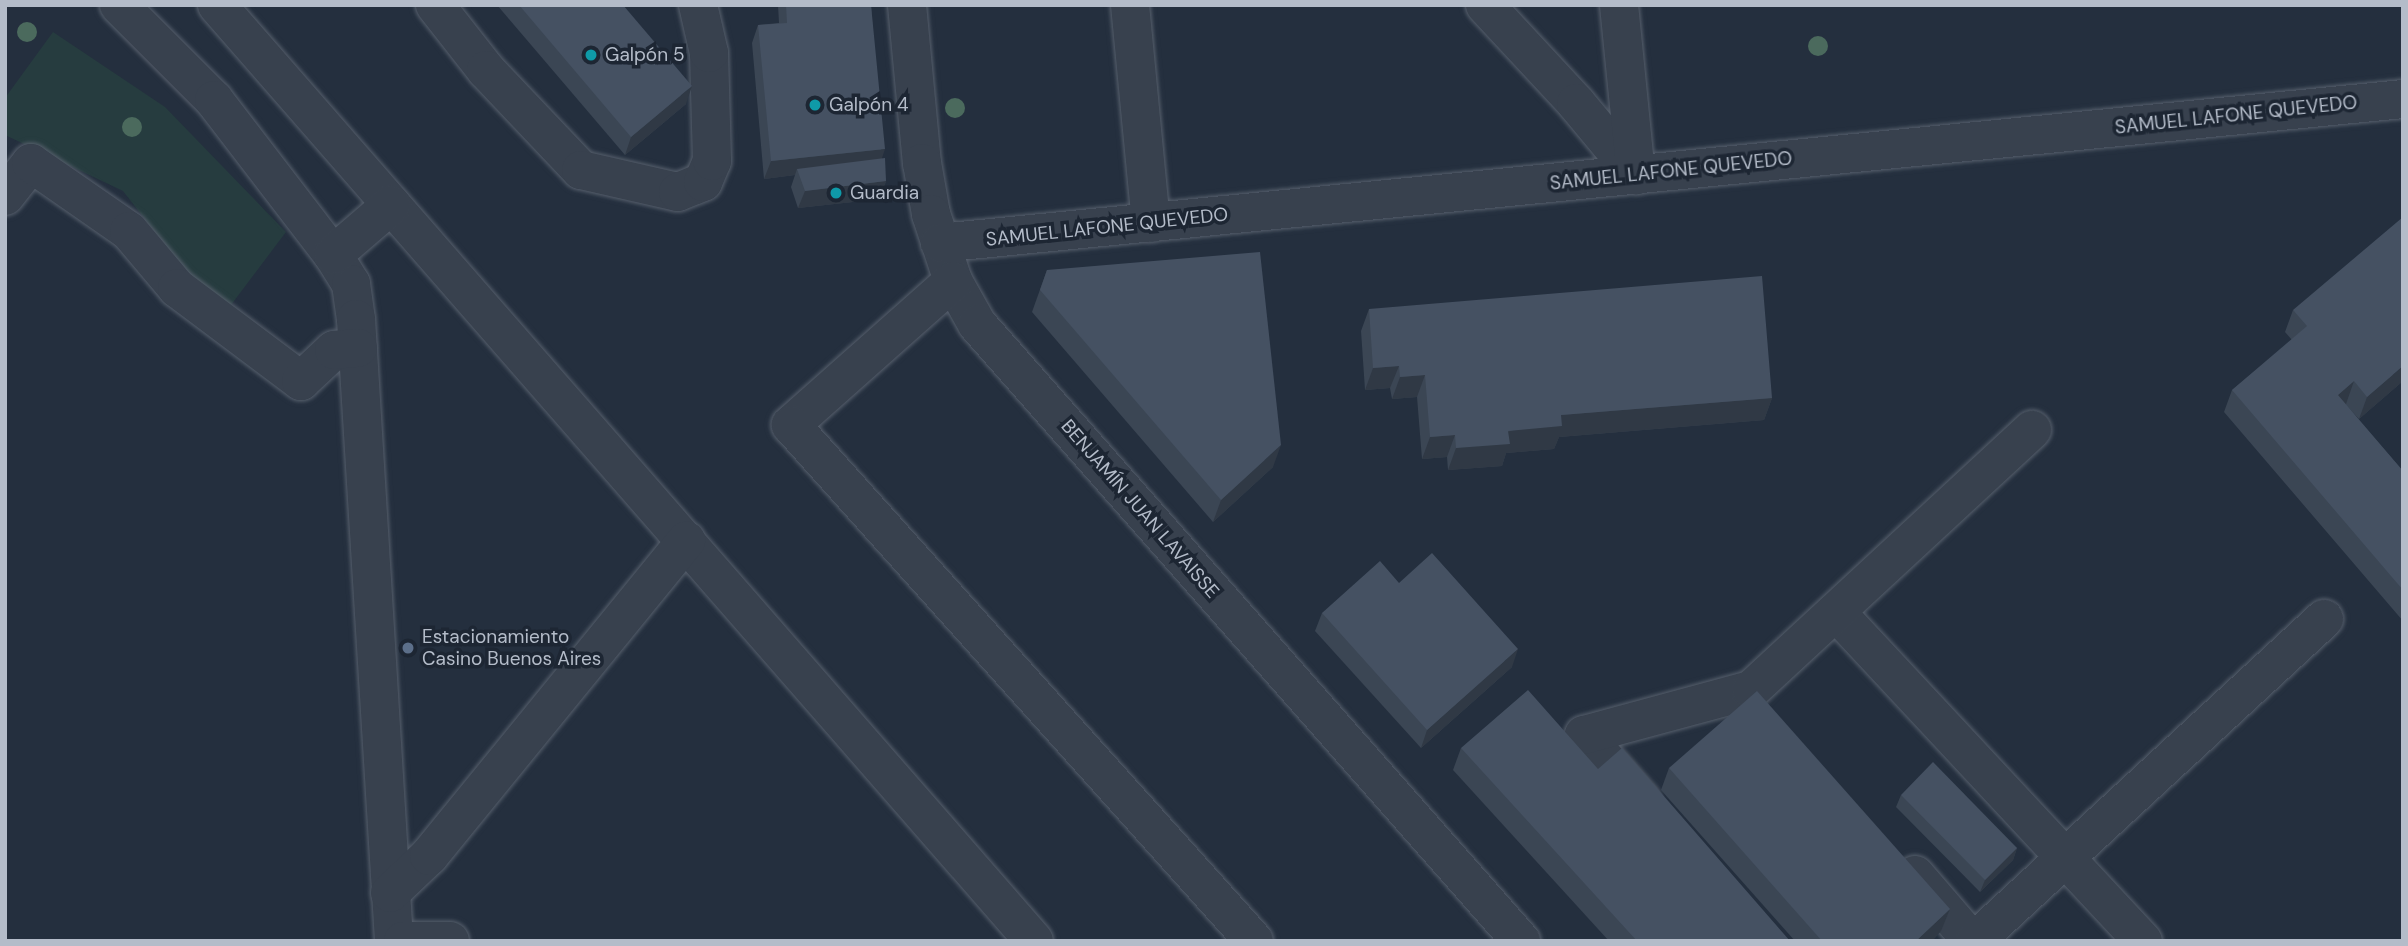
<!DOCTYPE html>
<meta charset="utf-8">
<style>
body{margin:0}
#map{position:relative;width:2408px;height:946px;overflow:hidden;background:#242f3e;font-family:"DM Sans",sans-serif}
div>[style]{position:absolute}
.green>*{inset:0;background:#263c3f}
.roads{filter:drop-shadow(0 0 2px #565f6c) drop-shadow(0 0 2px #565f6c)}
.minor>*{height:38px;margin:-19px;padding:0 19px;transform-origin:19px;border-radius:19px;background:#38414e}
.trees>*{width:20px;height:20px;margin:-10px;border-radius:50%;background:#4b6a5d}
.wall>*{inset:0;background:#3b4654}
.shaded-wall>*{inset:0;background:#303945}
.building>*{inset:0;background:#455162}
.dots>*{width:19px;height:19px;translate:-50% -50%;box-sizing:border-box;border:4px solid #1d2633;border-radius:50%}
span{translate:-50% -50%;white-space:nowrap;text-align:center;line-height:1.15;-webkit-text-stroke:7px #1d2633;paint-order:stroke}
.poi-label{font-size:19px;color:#b4bcc9}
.left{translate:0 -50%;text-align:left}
.street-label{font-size:19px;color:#b4bcc9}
.frame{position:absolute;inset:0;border:7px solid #b4bcc9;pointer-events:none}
</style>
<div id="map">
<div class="green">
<div style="clip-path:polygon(53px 32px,165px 107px,286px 232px,228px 309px,183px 268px,123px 191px,5px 135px,5px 98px)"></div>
</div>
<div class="roads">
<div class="minor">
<div style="left:119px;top:5px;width:134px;rotate:45deg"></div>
<div style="left:214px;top:100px;width:195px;rotate:52.5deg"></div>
<div style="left:333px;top:255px;width:34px;rotate:58deg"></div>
<div style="left:351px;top:284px;width:35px;rotate:82deg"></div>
<div style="left:356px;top:319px;width:623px;rotate:86.5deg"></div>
<div style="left:217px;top:5px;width:1242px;rotate:48.88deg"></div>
<div style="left:435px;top:5px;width:83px;rotate:51.9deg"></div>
<div style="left:486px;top:70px;width:138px;rotate:46.5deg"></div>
<div style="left:581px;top:170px;width:99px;rotate:12.8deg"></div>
<div style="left:678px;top:192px;width:27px;rotate:-22deg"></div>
<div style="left:703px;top:182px;width:23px;rotate:-67deg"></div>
<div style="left:712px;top:161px;width:108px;rotate:-91.6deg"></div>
<div style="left:709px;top:53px;width:49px;rotate:-102.9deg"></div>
<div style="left:907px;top:5px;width:159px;rotate:84.6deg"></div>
<div style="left:922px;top:163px;width:52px;rotate:80deg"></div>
<div style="left:931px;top:214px;width:71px;rotate:71.8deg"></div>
<div style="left:953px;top:281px;width:49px;rotate:60.8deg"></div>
<div style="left:977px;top:324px;width:823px;rotate:48.6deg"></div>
<div style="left:1130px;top:5px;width:219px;rotate:84.5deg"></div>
<div style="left:1485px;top:5px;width:134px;rotate:47.1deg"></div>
<div style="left:1576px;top:103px;width:94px;rotate:50.2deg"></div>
<div style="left:1619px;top:5px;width:171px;rotate:84.3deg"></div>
<div style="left:5px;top:196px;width:42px;rotate:-51.8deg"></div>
<div style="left:31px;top:163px;width:119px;rotate:34.8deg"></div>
<div style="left:129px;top:231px;width:75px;rotate:49.9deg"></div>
<div style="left:177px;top:288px;width:155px;rotate:36.9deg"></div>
<div style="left:301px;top:381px;width:45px;rotate:-43.2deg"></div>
<div style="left:334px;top:350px;width:24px;rotate:-5deg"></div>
<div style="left:940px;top:243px;width:1470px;rotate:-5.62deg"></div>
<div style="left:333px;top:255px;width:77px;rotate:-40.8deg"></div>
<div style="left:953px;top:281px;width:217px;rotate:138.4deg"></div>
<div style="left:791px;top:425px;width:693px;rotate:48.1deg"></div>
<div style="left:1836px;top:612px;width:450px;rotate:47deg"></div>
<div style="left:1642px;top:801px;width:88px;rotate:-131.3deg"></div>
<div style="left:1584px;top:735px;width:173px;rotate:-15.1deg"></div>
<div style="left:1751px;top:690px;width:383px;rotate:-42.8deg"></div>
<div style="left:1915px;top:875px;width:87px;rotate:49.2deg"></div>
<div style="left:390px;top:893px;width:54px;rotate:-43.5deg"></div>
<div style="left:429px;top:856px;width:407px;rotate:-50.8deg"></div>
<div style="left:403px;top:941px;width:47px"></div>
<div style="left:1975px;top:941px;width:475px;rotate:-42.7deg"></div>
</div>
</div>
<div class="trees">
<div style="left:27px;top:32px"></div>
<div style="left:1818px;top:46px"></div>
<div style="left:955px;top:108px"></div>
<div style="left:132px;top:127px"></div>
</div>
<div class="wall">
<div style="clip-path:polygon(497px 5px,623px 5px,686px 104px,625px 155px)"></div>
<div style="clip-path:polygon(778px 5px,871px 5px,882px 159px,886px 181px,880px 199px,798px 208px,791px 187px,795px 175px,764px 179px,752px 43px,758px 25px,779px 23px)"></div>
<div style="clip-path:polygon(1047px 270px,1273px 467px,1213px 522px,1032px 312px)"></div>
<div style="clip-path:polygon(1369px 309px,1772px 398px,1764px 420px,1559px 437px,1554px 449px,1506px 453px,1502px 466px,1448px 470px,1447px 457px,1422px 459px,1417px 397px,1392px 399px,1390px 388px,1365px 390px,1361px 331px)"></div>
<div style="clip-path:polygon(2293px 310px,2403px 381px,2359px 419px,2345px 404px,2403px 471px,2403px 621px,2224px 412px,2232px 390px,2292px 340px,2285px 332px)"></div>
<div style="clip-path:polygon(1399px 583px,1512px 667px,1421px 748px,1315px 631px,1322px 613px)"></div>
<div style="clip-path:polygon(1461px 748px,1598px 769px,1790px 941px,1609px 941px,1453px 770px)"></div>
<div style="clip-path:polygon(1669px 768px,1950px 909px,1941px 931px,1932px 941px,1795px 941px,1661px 790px)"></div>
<div style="clip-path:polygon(1901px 795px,2017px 848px,2013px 860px,1980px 892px,1896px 807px)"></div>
</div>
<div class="shaded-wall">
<div style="clip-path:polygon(692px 86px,686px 104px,625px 155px,631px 137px)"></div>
<div style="clip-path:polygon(885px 149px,879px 167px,797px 169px,795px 175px,764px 179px,771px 161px)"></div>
<div style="clip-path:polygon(886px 181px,880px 199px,798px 208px,805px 191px)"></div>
<div style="clip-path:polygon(1399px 366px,1390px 388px,1365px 390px,1373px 368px)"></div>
<div style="clip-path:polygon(2403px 366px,2403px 381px,2359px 419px,2367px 397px)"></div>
<div style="clip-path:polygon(1425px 375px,1417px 397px,1392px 399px,1400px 377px)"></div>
<div style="clip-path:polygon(2354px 381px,2346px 404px,2330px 418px,2338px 395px)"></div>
<div style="clip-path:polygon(1772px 398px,1764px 420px,1559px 437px,1554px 449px,1506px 453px,1502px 466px,1448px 470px,1456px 448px,1561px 415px)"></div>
<div style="clip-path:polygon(1455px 435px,1447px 457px,1422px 459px,1430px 437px)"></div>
<div style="clip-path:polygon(1281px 445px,1273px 467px,1213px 522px,1221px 500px)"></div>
<div style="clip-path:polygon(1518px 649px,1512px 667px,1421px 748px,1427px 730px)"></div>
<div style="clip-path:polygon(2017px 848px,2013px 860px,1980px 892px,1985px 880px)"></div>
<div style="clip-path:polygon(1950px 909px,1941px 931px,1932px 941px,1916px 941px)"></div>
</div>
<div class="building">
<div style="clip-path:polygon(519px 5px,623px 5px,692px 86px,631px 137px)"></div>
<div style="clip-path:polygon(786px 5px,871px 5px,885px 149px,771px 161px,758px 25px,787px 23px)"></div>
<div style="clip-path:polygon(885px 158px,886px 181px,805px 191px,797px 169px)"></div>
<div style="clip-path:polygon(2403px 217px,2403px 366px,2367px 397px,2354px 381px,2338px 395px,2403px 471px,2403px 590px,2232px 390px,2307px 326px,2293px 310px)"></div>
<div style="clip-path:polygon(1260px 252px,1281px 445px,1221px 500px,1040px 290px,1047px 270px)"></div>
<div style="clip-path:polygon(1762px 276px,1772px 398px,1561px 415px,1562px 426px,1508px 431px,1510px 444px,1456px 448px,1455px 435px,1430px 437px,1425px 375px,1400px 377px,1399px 366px,1373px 368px,1369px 309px)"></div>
<div style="clip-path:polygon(1432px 553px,1518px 649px,1427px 730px,1322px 613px,1380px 561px,1399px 583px)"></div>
<div style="clip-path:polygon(1528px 690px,1598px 769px,1622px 748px,1790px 941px,1637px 941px,1461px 748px)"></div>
<div style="clip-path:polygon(1757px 691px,1950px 909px,1916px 941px,1822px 941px,1669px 768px)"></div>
<div style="clip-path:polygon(1933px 762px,2017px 848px,1985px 880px,1901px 795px)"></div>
</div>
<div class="dots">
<div style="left:591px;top:55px;background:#0f9aa8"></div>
<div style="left:815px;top:105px;background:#0f9aa8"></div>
<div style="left:836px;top:193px;background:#0f9aa8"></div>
<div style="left:408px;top:648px;background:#5c6f8a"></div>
</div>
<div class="poi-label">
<span class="left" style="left:605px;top:55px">Galpón 5</span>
<span class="left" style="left:829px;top:105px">Galpón 4</span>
<span class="left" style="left:850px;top:193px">Guardia</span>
<span class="left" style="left:422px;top:648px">Estacionamiento<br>Casino Buenos Aires</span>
</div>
<div class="street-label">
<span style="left:2236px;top:115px;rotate:-6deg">SAMUEL LAFONE QUEVEDO</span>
<span style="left:1671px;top:171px;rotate:-6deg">SAMUEL LAFONE QUEVEDO</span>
<span style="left:1107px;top:227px;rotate:-6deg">SAMUEL LAFONE QUEVEDO</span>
<span style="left:1140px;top:509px;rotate:49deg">BENJAMÍN JUAN LAVAISSE</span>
</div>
<div class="frame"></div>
</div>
